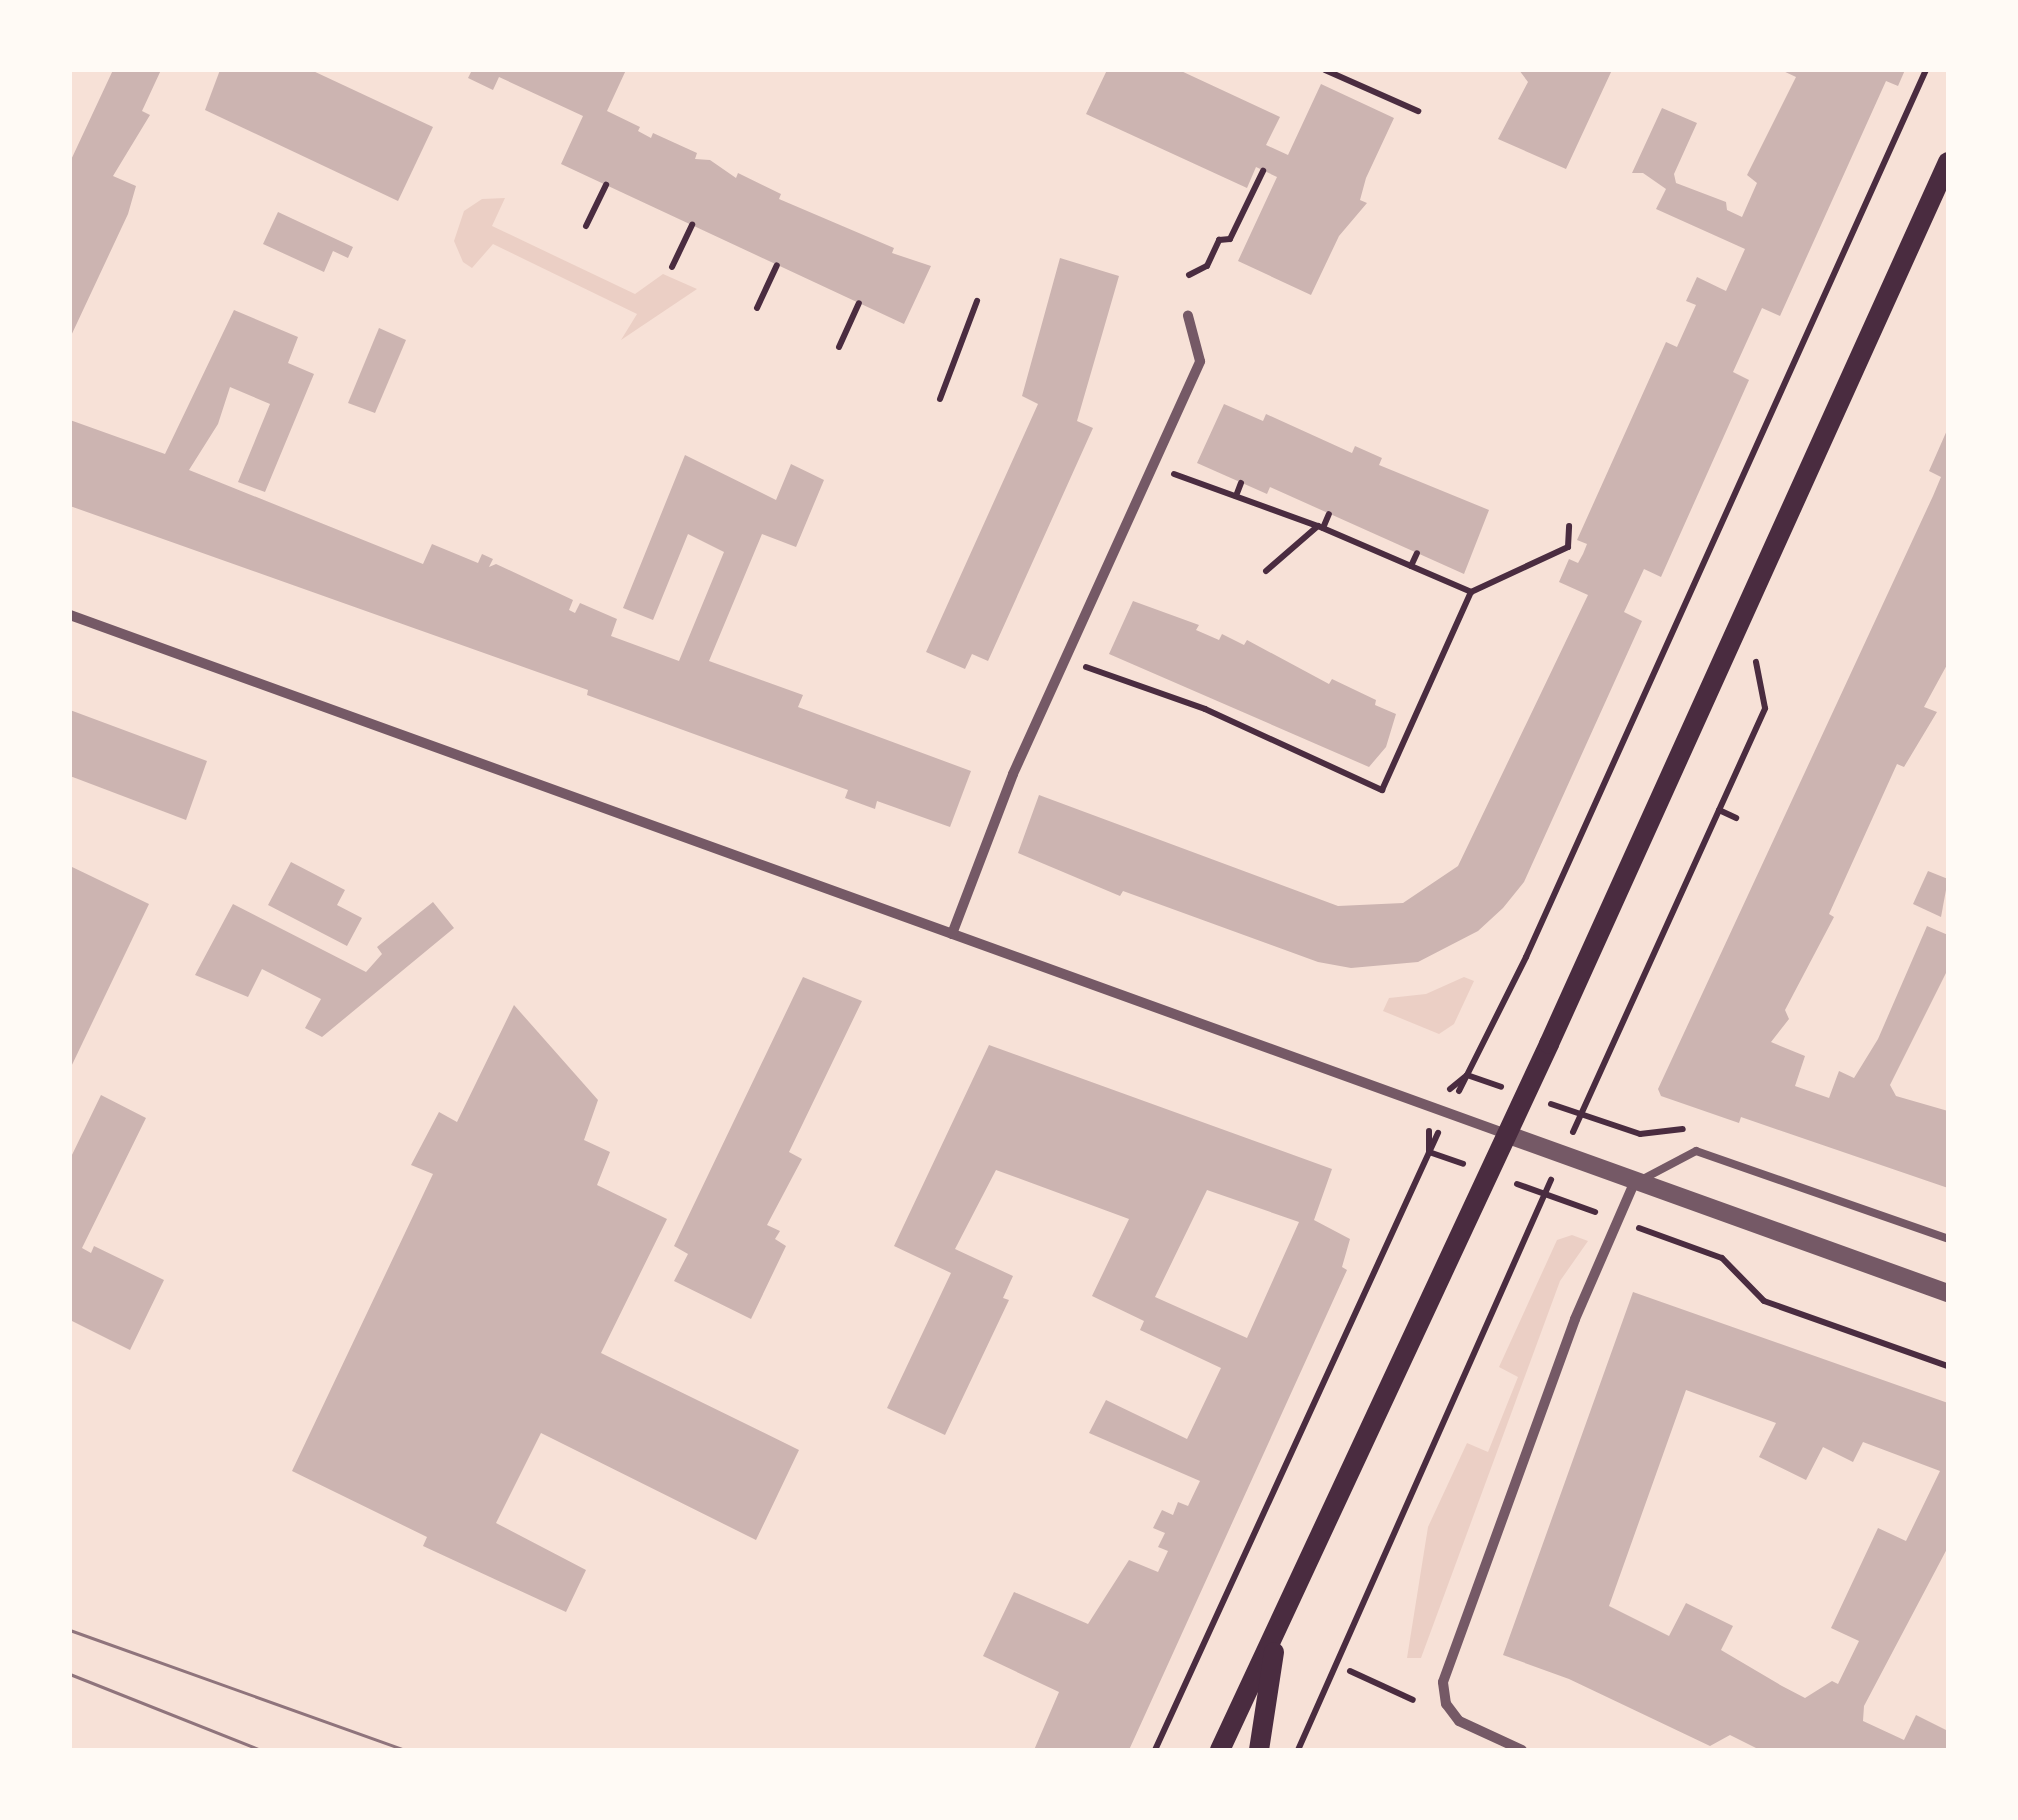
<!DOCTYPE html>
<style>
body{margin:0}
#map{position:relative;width:2018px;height:1820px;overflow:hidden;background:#f7e1d7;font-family:Inter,sans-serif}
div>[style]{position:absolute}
.green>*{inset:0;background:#ebcfc5}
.building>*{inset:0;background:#ccb4b1}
.path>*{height:6px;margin:-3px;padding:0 3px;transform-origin:3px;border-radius:3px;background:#4a2c40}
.service>*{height:8px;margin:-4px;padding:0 4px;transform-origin:4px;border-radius:4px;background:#755966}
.minor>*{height:10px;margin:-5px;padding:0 5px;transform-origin:5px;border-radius:5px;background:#755966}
.tertiary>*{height:18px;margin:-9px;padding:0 9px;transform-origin:9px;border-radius:9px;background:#755966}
.secondary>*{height:20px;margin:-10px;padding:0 10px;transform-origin:10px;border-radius:10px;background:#4a2c40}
.tram>*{height:2.5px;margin:-1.25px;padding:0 1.25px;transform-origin:1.25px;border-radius:1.25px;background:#8f747c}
span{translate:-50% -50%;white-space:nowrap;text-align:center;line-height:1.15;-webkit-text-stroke:9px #fffaf5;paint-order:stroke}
.frame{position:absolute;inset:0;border:72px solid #fffaf5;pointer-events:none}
</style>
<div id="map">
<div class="green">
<div style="clip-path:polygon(505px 198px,492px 226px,635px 294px,663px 274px,697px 289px,621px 340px,637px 314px,493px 244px,472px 268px,463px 262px,454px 241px,464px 211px,482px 199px)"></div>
<div style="clip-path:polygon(1464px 977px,1474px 981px,1454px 1024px,1439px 1034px,1383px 1011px,1389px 998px,1426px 994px)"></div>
<div style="clip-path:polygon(1572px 1235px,1588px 1241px,1560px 1281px,1421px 1658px,1407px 1658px,1428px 1527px,1467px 1443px,1488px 1452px,1518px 1377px,1499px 1367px,1557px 1240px)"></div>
</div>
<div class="building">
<div style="clip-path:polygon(113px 70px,161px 70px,142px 111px,150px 115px,113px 176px,136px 186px,128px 214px,70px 338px,70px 162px)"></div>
<div style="clip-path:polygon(220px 70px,311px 70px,433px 127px,398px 201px,205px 110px)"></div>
<div style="clip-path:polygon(472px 70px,626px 70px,607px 111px,640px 127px,638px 131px,651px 138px,653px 133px,697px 153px,695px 159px,710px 160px,736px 178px,738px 173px,781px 194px,779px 199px,894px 248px,892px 253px,931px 266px,904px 324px,561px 164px,583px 116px,499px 77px,493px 90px,468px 78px)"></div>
<div style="clip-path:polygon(1107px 70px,1179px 70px,1280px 117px,1266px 145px,1288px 155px,1321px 84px,1394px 118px,1366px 178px,1360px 200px,1367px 203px,1339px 236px,1311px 295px,1238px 261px,1277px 177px,1256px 167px,1247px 188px,1086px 114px)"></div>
<div style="clip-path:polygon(1519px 70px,1612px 70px,1566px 169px,1498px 139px,1528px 82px)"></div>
<div style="clip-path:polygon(1781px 70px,1905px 70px,1898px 86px,1886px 81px,1780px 316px,1762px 308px,1733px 372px,1749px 380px,1661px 577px,1644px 569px,1624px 612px,1642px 621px,1524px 882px,1503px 908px,1478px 931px,1418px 962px,1351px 968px,1318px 962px,1123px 891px,1120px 896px,1018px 853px,1039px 795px,1338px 906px,1403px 903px,1458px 866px,1588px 595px,1559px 582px,1569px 559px,1578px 563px,1583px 554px,1587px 544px,1577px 540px,1666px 342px,1677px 347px,1696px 305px,1686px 301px,1697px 277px,1726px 291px,1745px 249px,1656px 209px,1666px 189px,1643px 173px,1632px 173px,1662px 108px,1697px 123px,1674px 174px,1676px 183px,1726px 202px,1727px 210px,1742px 217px,1757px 183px,1747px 175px,1796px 77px)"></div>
<div style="clip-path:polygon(278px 212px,353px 247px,348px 258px,333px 251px,324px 272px,263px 244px)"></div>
<div style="clip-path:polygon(1060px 258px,1119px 276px,1077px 421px,1093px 428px,988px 661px,972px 654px,965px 669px,926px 652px,1038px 404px,1022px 396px)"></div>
<div style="clip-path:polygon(234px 310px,298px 337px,288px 363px,314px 374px,265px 492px,238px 482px,270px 404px,230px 387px,218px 424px,189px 470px,423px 564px,432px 544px,478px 563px,482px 554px,493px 559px,489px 567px,496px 564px,573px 600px,569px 610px,575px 613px,580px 603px,617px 619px,611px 636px,679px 661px,724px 552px,688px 534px,653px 620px,623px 608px,685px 455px,776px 500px,791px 464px,824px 480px,796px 547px,762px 534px,709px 661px,803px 695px,798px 707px,971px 771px,950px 827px,877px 801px,875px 809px,845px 798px,848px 790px,587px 695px,588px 690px,70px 506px,70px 420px,165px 454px)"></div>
<div style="clip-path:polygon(379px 328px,406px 340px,375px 413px,348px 403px)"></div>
<div style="clip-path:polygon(1224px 404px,1263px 421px,1266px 414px,1352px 453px,1355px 446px,1382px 458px,1379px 465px,1489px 510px,1464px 574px,1270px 487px,1267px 494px,1197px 463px)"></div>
<div style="clip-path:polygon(1948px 428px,1948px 663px,1924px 707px,1937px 712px,1904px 767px,1897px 764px,1829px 914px,1834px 917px,1785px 1010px,1789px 1019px,1771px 1042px,1805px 1056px,1795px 1086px,1829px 1098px,1839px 1071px,1854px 1078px,1878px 1039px,1927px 926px,1948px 935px,1948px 969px,1890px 1085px,1896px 1096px,1948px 1111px,1948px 1188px,1741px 1117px,1739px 1123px,1661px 1096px,1658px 1089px,1933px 496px,1941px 477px,1929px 471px)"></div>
<div style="clip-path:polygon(1133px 601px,1199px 625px,1196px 630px,1219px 640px,1222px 634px,1244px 645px,1247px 640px,1329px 684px,1332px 679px,1376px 700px,1375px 705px,1396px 714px,1386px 747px,1369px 767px,1109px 654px)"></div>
<div style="clip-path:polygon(70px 710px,207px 761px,186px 820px,70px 776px)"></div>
<div style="clip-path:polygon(291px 862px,345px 890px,337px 905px,362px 918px,347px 946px,268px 905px)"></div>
<div style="clip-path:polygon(70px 866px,149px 904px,70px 1069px)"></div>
<div style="clip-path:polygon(1928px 871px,1948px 879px,1941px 917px,1913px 904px)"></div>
<div style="clip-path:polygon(433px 902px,454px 928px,322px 1037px,305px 1028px,321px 999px,262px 969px,248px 997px,195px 975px,233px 904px,366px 972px,382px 954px,377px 947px)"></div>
<div style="clip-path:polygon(803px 977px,862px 1001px,789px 1152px,802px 1159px,767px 1225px,780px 1231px,775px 1239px,786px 1246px,751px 1319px,674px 1281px,688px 1254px,674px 1246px)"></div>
<div style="clip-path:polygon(514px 1005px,598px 1100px,584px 1140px,610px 1152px,597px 1185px,667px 1219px,601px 1353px,799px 1450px,756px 1540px,541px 1433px,496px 1523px,586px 1570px,566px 1612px,423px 1546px,427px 1537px,292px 1471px,433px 1174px,411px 1165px,439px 1112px,457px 1122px)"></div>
<div style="clip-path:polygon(evenodd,989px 1045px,1332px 1169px,1314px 1220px,1350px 1239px,1342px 1267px,1347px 1270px,1129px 1750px,1034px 1750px,1059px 1692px,983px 1656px,1014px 1592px,1088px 1624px,1129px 1560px,1158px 1572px,1168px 1551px,1158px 1547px,1165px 1533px,1153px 1528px,1162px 1510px,1173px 1515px,1178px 1502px,1188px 1506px,1200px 1481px,1089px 1433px,1106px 1400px,1187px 1439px,1221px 1368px,1140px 1330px,1144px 1321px,1092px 1296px,1129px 1219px,996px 1170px,955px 1249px,1013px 1276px,1003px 1298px,1009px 1300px,945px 1435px,887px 1408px,951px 1273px,894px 1246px,989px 1045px,1207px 1190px,1299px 1222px,1247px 1338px,1155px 1297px,1207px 1190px)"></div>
<div style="clip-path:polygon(101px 1095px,146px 1118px,82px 1248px,91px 1253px,94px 1246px,164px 1280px,130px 1350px,70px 1320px,70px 1159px)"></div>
<div style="clip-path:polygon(evenodd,1633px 1292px,1948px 1403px,1948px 1547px,1864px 1706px,1863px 1721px,1904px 1740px,1916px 1715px,1948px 1731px,1948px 1750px,1760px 1750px,1730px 1735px,1710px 1746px,1569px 1679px,1503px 1655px,1633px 1292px,1686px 1390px,1776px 1423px,1759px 1457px,1806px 1480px,1823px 1447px,1853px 1462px,1863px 1442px,1940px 1471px,1906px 1541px,1878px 1528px,1831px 1628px,1859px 1641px,1838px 1684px,1832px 1681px,1805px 1698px,1782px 1686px,1721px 1650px,1733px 1626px,1686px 1603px,1669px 1636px,1609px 1606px,1686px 1390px)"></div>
</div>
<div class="path">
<div style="left:1325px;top:70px;width:102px;rotate:23.8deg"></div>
<div style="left:586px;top:226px;width:46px;rotate:-64deg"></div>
<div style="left:672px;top:267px;width:47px;rotate:-64.5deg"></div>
<div style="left:1189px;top:275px;width:20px;rotate:-27deg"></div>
<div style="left:1207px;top:266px;width:29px;rotate:-65deg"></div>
<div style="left:1219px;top:240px;width:11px;rotate:-5deg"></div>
<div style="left:1230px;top:239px;width:76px;rotate:-64.1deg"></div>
<div style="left:757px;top:308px;width:47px;rotate:-65.1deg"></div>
<div style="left:839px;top:347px;width:48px;rotate:-65.6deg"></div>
<div style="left:940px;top:399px;width:105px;rotate:-69.3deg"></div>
<div style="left:1174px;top:474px;width:153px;rotate:19.9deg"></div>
<div style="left:1318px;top:526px;width:167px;rotate:23.3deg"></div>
<div style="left:1471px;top:592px;width:107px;rotate:-24.9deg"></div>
<div style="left:1568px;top:547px;width:21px;rotate:-87deg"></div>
<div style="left:1236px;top:496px;width:14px;rotate:-69deg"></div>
<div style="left:1323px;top:528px;width:15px;rotate:-67deg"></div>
<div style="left:1411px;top:566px;width:14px;rotate:-65deg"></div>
<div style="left:1266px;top:571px;width:69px;rotate:-40.9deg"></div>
<div style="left:1086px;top:667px;width:126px;rotate:19.4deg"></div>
<div style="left:1205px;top:709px;width:195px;rotate:24.6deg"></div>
<div style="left:1382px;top:790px;width:217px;rotate:-65.8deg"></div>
<div style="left:1719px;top:810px;width:19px;rotate:25deg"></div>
<div style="left:1450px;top:1089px;width:22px;rotate:-39deg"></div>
<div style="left:1467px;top:1075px;width:36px;rotate:19deg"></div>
<div style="left:1459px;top:1091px;width:150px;rotate:-63.4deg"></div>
<div style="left:1526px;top:957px;width:973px;rotate:-65.73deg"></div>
<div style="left:1551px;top:1104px;width:94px;rotate:18.6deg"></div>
<div style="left:1640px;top:1134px;width:43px;rotate:-6.6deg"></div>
<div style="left:1429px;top:1131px;width:21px;rotate:90deg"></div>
<div style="left:1429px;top:1152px;width:36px;rotate:19deg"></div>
<div style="left:1573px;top:1132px;width:465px;rotate:-65.6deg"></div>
<div style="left:1765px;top:708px;width:47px;rotate:-101.1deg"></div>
<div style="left:1517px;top:1184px;width:83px;rotate:19.7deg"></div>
<div style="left:1639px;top:1228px;width:88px;rotate:19.9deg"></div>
<div style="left:1722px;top:1258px;width:60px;rotate:45.7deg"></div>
<div style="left:1764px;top:1301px;width:195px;rotate:19.5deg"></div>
<div style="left:1350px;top:1671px;width:69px;rotate:24.7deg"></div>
<div style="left:1155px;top:1750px;width:679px;rotate:-65.36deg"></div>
<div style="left:1298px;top:1750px;width:624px;rotate:-66.07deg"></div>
</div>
<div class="service">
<div style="left:1643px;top:1179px;width:60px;rotate:-27.8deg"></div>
<div style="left:1696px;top:1151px;width:267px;rotate:19.2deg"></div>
</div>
<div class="minor">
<div style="left:70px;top:615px;width:1527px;rotate:19.87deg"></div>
<div style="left:952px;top:934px;width:171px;rotate:-69.1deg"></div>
<div style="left:1013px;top:774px;width:453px;rotate:-65.6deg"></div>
<div style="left:1200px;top:361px;width:47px;rotate:-104.9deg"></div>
<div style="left:1522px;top:1750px;width:69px;rotate:-155.3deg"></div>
<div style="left:1459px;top:1721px;width:21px;rotate:-127deg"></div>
<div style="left:1446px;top:1704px;width:22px;rotate:-98deg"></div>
<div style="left:1443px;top:1682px;width:386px;rotate:-70deg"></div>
<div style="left:1575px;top:1319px;width:148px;rotate:-66.5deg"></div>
</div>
<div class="tertiary">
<div style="left:1506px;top:1134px;width:470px;rotate:19.8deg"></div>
</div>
<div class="secondary">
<div style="left:1220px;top:1750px;width:779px;rotate:-65.01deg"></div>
<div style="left:1549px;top:1044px;width:968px;rotate:-65.66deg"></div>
<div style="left:1259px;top:1750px;width:99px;rotate:-81.3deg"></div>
</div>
<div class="tram">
<div style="left:70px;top:1630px;width:356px;rotate:19.7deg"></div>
<div style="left:70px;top:1674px;width:206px;rotate:21.7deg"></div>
</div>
<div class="frame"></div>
</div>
